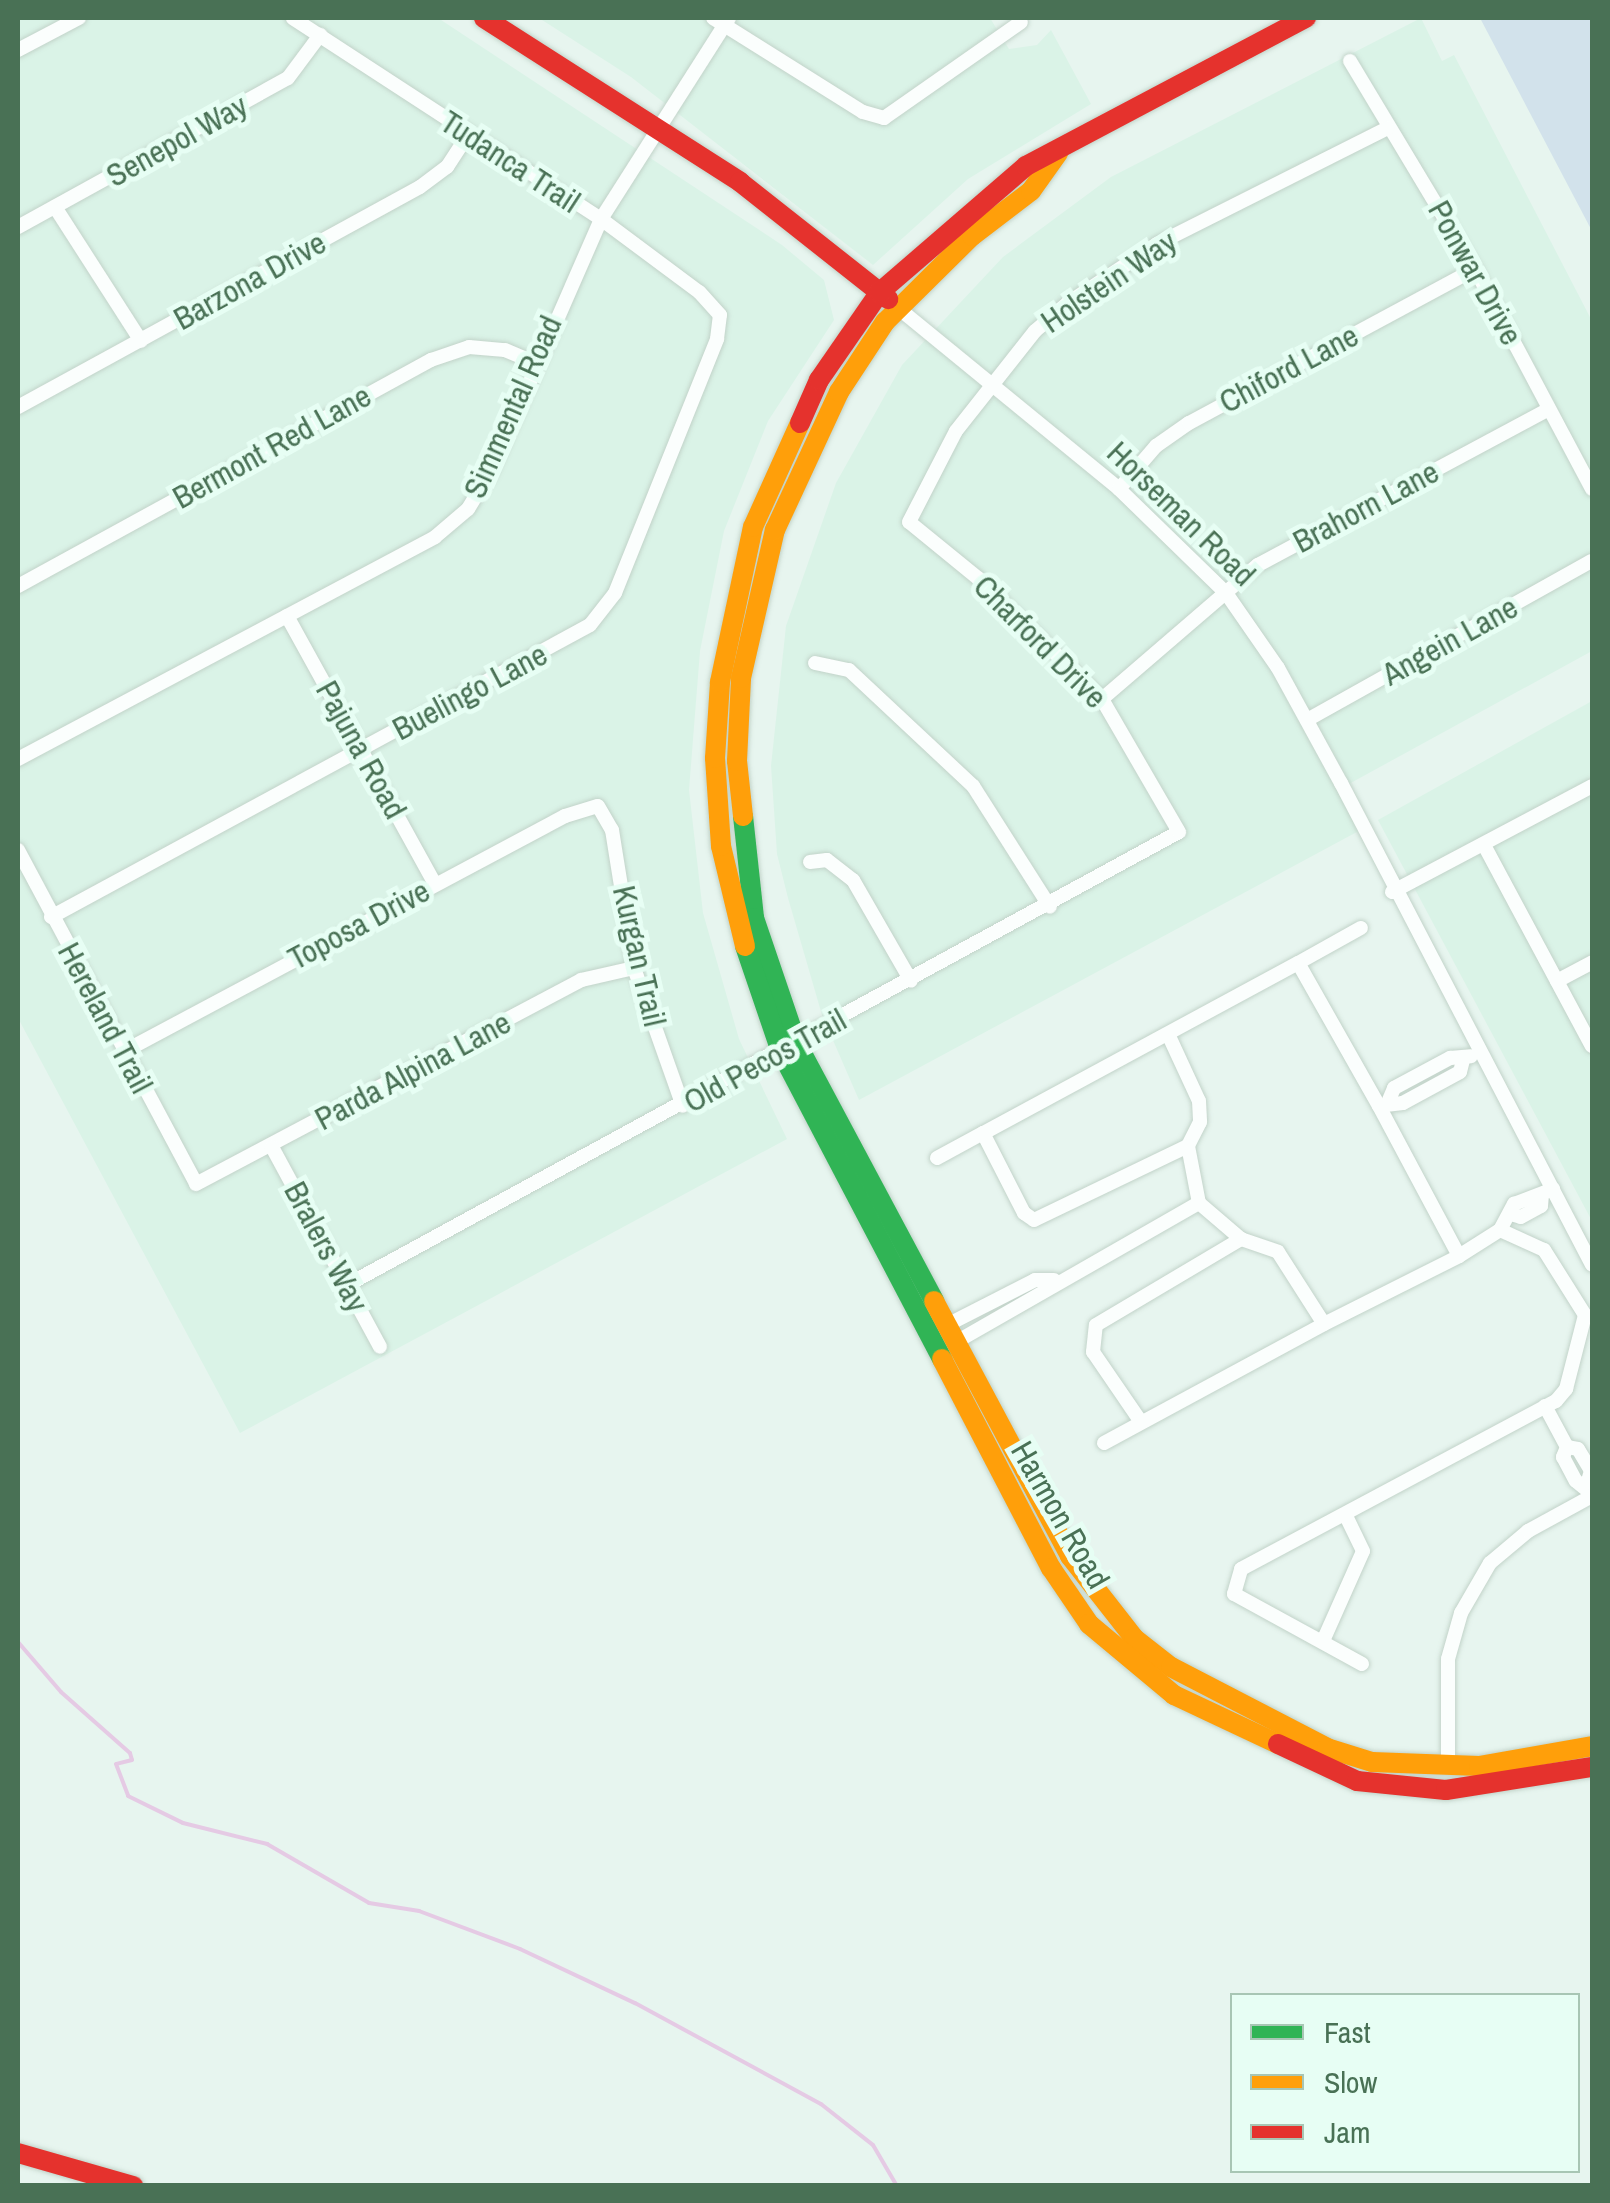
<!DOCTYPE html>
<style>
body{margin:0}
#map{position:relative;width:1610px;height:2203px;overflow:hidden;background:#e7f5ef;font-family:"Archivo Narrow",sans-serif}
div>[style]{position:absolute}
.residential>*{inset:0;background:#daf3e7}
.green>*{inset:0;background:#d2e2eb}
.stream>*{height:4px;margin:-2px;padding:0 2px;transform-origin:2px;border-radius:2px;background:#e5cae4}
.roads{filter:drop-shadow(0 0 2px #c2d3c9) drop-shadow(0 0 2px #c2d3c9)}
.street>*{height:14px;margin:-7px;padding:0 7px;transform-origin:7px;border-radius:7px;background:#fbfefd}
.fast>*{height:20px;margin:-10px;padding:0 10px;transform-origin:10px;border-radius:10px;background:#30b455}
.slow>*{height:20px;margin:-10px;padding:0 10px;transform-origin:10px;border-radius:10px;background:#ff9f0a}
.jam>*{height:20px;margin:-10px;padding:0 10px;transform-origin:10px;border-radius:10px;background:#e5322d}
span{translate:-50% -50%;white-space:nowrap;text-align:center;line-height:1.15;-webkit-text-stroke:10px #e7fef4;paint-order:stroke}
.street-label{font-size:32px;color:#497155}
.frame{position:absolute;inset:0;border:20px solid #497155;pointer-events:none}
.legend{position:absolute;left:1230px;top:1993px;width:350px;height:180px;box-sizing:border-box;background:#e7fef4;border:2px solid #a8c6b4;margin:0;padding:12px 18px;list-style:none;font-size:30px;color:#497155}
.legend li{display:flex;align-items:center;gap:20px;height:50px}
.legend b{width:50px;border:2px solid #a8c6b4}
</style>
<div id="map">
<div class="residential">
<div style="clip-path:polygon(18px 18px,438px 18px,782px 245px,824px 280px,834px 320px,768px 421px,724px 531px,700px 651px,689px 790px,703px 913px,739px 1039px,787px 1139px,240px 1433px,18px 1018px)"></div>
<div style="clip-path:polygon(539px 18px,990px 18px,1009px 49px,1037px 45px,1051px 30px,1091px 104px,968px 179px,873px 265px,631px 77px)"></div>
<div style="clip-path:polygon(1421px 18px,1442px 61px,1454px 55px,1592px 321px,1592px 651px,1347px 785px,1368px 826px,859px 1100px,822px 1015px,788px 898px,777px 854px,771px 766px,786px 626px,836px 483px,902px 365px,1003px 257px,1111px 177px)"></div>
<div style="clip-path:polygon(1592px 701px,1592px 1221px,1378px 820px)"></div>
</div>
<div class="green">
<div style="clip-path:polygon(1480px 18px,1592px 18px,1592px 231px)"></div>
</div>
<div class="stream">
<div style="left:18px;top:1583px;width:12px;rotate:90deg"></div>
<div style="left:18px;top:1642px;width:66px;rotate:49.3deg"></div>
<div style="left:61px;top:1692px;width:92px;rotate:41.5deg"></div>
<div style="left:130px;top:1753px;width:7px;rotate:74deg"></div>
<div style="left:132px;top:1760px;width:16px;rotate:166deg"></div>
<div style="left:116px;top:1764px;width:34px;rotate:69deg"></div>
<div style="left:128px;top:1796px;width:61px;rotate:26.1deg"></div>
<div style="left:183px;top:1823px;width:87px;rotate:14deg"></div>
<div style="left:267px;top:1844px;width:118px;rotate:30deg"></div>
<div style="left:369px;top:1903px;width:51px;rotate:9.1deg"></div>
<div style="left:419px;top:1911px;width:108px;rotate:20.6deg"></div>
<div style="left:520px;top:1949px;width:127px;rotate:25.2deg"></div>
<div style="left:635px;top:2003px;width:212px;rotate:28.5deg"></div>
<div style="left:821px;top:2104px;width:66px;rotate:38.3deg"></div>
<div style="left:873px;top:2145px;width:48px;rotate:59.7deg"></div>
</div>
<div class="roads">
<div class="street">
<div style="left:713px;top:18px;width:177px;rotate:32.1deg"></div>
<div style="left:863px;top:112px;width:22px;rotate:16deg"></div>
<div style="left:884px;top:118px;width:167px;rotate:-35deg"></div>
<div style="left:18px;top:50px;width:69px;rotate:-27.7deg"></div>
<div style="left:1350px;top:61px;width:243px;rotate:59deg"></div>
<div style="left:1475px;top:269px;width:249px;rotate:62deg"></div>
<div style="left:55px;top:207px;width:159px;rotate:57.3deg"></div>
<div style="left:18px;top:227px;width:308px;rotate:-28.9deg"></div>
<div style="left:288px;top:78px;width:54px;rotate:-53.3deg"></div>
<div style="left:897px;top:307px;width:287px;rotate:39.3deg"></div>
<div style="left:1119px;top:489px;width:149px;rotate:44.2deg"></div>
<div style="left:1226px;top:593px;width:91px;rotate:55.3deg"></div>
<div style="left:1278px;top:668px;width:131px;rotate:61.3deg"></div>
<div style="left:1341px;top:783px;width:543px;rotate:62.49deg"></div>
<div style="left:18px;top:407px;width:458px;rotate:-28.7deg"></div>
<div style="left:420px;top:187px;width:34px;rotate:-37deg"></div>
<div style="left:447px;top:167px;width:37px;rotate:-57deg"></div>
<div style="left:1119px;top:489px;width:57px;rotate:-49.3deg"></div>
<div style="left:1156px;top:446px;width:40px;rotate:-34.9deg"></div>
<div style="left:1189px;top:423px;width:325px;rotate:-28.3deg"></div>
<div style="left:18px;top:586px;width:471px;rotate:-28.7deg"></div>
<div style="left:431px;top:360px;width:40px;rotate:-18.9deg"></div>
<div style="left:469px;top:347px;width:36px;rotate:5deg"></div>
<div style="left:505px;top:350px;width:33px;rotate:23deg"></div>
<div style="left:287px;top:616px;width:306px;rotate:61.1deg"></div>
<div style="left:815px;top:663px;width:35px;rotate:12deg"></div>
<div style="left:849px;top:670px;width:170px;rotate:43.1deg"></div>
<div style="left:973px;top:786px;width:143px;rotate:57.5deg"></div>
<div style="left:1102px;top:699px;width:206px;rotate:-40.7deg"></div>
<div style="left:1258px;top:565px;width:330px;rotate:-28.2deg"></div>
<div style="left:1307px;top:720px;width:326px;rotate:-29.2deg"></div>
<div style="left:18px;top:759px;width:472px;rotate:-28deg"></div>
<div style="left:435px;top:537px;width:43px;rotate:-40.3deg"></div>
<div style="left:468px;top:509px;width:44px;rotate:-58.8deg"></div>
<div style="left:491px;top:471px;width:275px;rotate:-66.4deg"></div>
<div style="left:601px;top:219px;width:238px;rotate:-57.5deg"></div>
<div style="left:1484px;top:845px;width:228px;rotate:61.8deg"></div>
<div style="left:18px;top:850px;width:378px;rotate:61.9deg"></div>
<div style="left:196px;top:1184px;width:436px;rotate:-27.9deg"></div>
<div style="left:581px;top:980px;width:54px;rotate:-12.8deg"></div>
<div style="left:810px;top:862px;width:17px;rotate:-7deg"></div>
<div style="left:827px;top:860px;width:33px;rotate:38deg"></div>
<div style="left:853px;top:880px;width:116px;rotate:60.1deg"></div>
<div style="left:1392px;top:892px;width:226px;rotate:-27.9deg"></div>
<div style="left:51px;top:917px;width:613px;rotate:-28.45deg"></div>
<div style="left:590px;top:625px;width:41px;rotate:-52deg"></div>
<div style="left:615px;top:593px;width:274px;rotate:-68.1deg"></div>
<div style="left:717px;top:339px;width:24px;rotate:-83deg"></div>
<div style="left:720px;top:315px;width:31px;rotate:-132deg"></div>
<div style="left:699px;top:292px;width:122px;rotate:-143.3deg"></div>
<div style="left:601px;top:219px;width:368px;rotate:-146.9deg"></div>
<div style="left:1298px;top:963px;width:72px;rotate:-29.1deg"></div>
<div style="left:1557px;top:981px;width:40px;rotate:-28deg"></div>
<div style="left:1168px;top:1034px;width:74px;rotate:65.2deg"></div>
<div style="left:1199px;top:1101px;width:21px;rotate:87deg"></div>
<div style="left:1200px;top:1122px;width:27px;rotate:117deg"></div>
<div style="left:123px;top:1052px;width:501px;rotate:-28.1deg"></div>
<div style="left:565px;top:816px;width:34px;rotate:-17deg"></div>
<div style="left:598px;top:806px;width:28px;rotate:60deg"></div>
<div style="left:612px;top:830px;width:140px;rotate:80.9deg"></div>
<div style="left:634px;top:968px;width:146px;rotate:70.5deg"></div>
<div style="left:1463px;top:1060px;width:12px;rotate:104deg"></div>
<div style="left:1460px;top:1072px;width:65px;rotate:151.5deg"></div>
<div style="left:1403px;top:1103px;width:24px;rotate:173deg"></div>
<div style="left:1379px;top:1106px;width:164px;rotate:-119.5deg"></div>
<div style="left:1298px;top:963px;width:358px;rotate:151.6deg"></div>
<div style="left:983px;top:1133px;width:90px;rotate:62.9deg"></div>
<div style="left:1024px;top:1213px;width:12px;rotate:35deg"></div>
<div style="left:1034px;top:1220px;width:171px;rotate:-25.7deg"></div>
<div style="left:1188px;top:1146px;width:58px;rotate:79.1deg"></div>
<div style="left:1199px;top:1203px;width:55px;rotate:40.6deg"></div>
<div style="left:1241px;top:1239px;width:39px;rotate:19deg"></div>
<div style="left:1278px;top:1252px;width:85px;rotate:57.4deg"></div>
<div style="left:1324px;top:1324px;width:151px;rotate:-26.7deg"></div>
<div style="left:1459px;top:1256px;width:49px;rotate:-32.4deg"></div>
<div style="left:1500px;top:1230px;width:30px;rotate:-62deg"></div>
<div style="left:1514px;top:1204px;width:42px;rotate:-21deg"></div>
<div style="left:1389px;top:1100px;width:13px;rotate:-67deg"></div>
<div style="left:1394px;top:1088px;width:64px;rotate:-28.2deg"></div>
<div style="left:1450px;top:1058px;width:21px;rotate:-5deg"></div>
<div style="left:1379px;top:1106px;width:170px;rotate:61.9deg"></div>
<div style="left:272px;top:1147px;width:227px;rotate:61.6deg"></div>
<div style="left:937px;top:1158px;width:52px;rotate:-28.5deg"></div>
<div style="left:1511px;top:1214px;width:10px;rotate:17deg"></div>
<div style="left:1521px;top:1217px;width:23px;rotate:-29deg"></div>
<div style="left:1541px;top:1206px;width:11px;rotate:-85deg"></div>
<div style="left:347px;top:1285px;width:947px;rotate:-28.57deg"></div>
<div style="left:1179px;top:832px;width:154px;rotate:-120.1deg"></div>
<div style="left:1102px;top:699px;width:172px;rotate:-135.7deg"></div>
<div style="left:979px;top:579px;width:90px;rotate:-140.8deg"></div>
<div style="left:909px;top:522px;width:102px;rotate:-62.7deg"></div>
<div style="left:956px;top:431px;width:127px;rotate:-51.7deg"></div>
<div style="left:1035px;top:331px;width:43px;rotate:-40.3deg"></div>
<div style="left:1068px;top:303px;width:107px;rotate:-33.5deg"></div>
<div style="left:1157px;top:244px;width:258px;rotate:-26.7deg"></div>
<div style="left:947px;top:1325px;width:99px;rotate:-27.1deg"></div>
<div style="left:1035px;top:1280px;width:19px"></div>
<div style="left:956px;top:1342px;width:280px;rotate:-29.8deg"></div>
<div style="left:1545px;top:1406px;width:47px;rotate:61.8deg"></div>
<div style="left:1567px;top:1447px;width:11px;rotate:112deg"></div>
<div style="left:1563px;top:1457px;width:27px;rotate:62deg"></div>
<div style="left:1576px;top:1481px;width:21px;rotate:39deg"></div>
<div style="left:1141px;top:1422px;width:85px;rotate:-124.4deg"></div>
<div style="left:1093px;top:1352px;width:27px;rotate:-84deg"></div>
<div style="left:1096px;top:1325px;width:169px;rotate:-30.7deg"></div>
<div style="left:1104px;top:1443px;width:250px;rotate:-28.4deg"></div>
<div style="left:1567px;top:1447px;width:11px;rotate:10deg"></div>
<div style="left:1578px;top:1449px;width:26px;rotate:59deg"></div>
<div style="left:1591px;top:1471px;width:14px;rotate:107deg"></div>
<div style="left:1323px;top:1641px;width:98px;rotate:-66deg"></div>
<div style="left:1363px;top:1551px;width:41px;rotate:-115.9deg"></div>
<div style="left:1362px;top:1664px;width:146px;rotate:-151.3deg"></div>
<div style="left:1234px;top:1594px;width:26px;rotate:-74deg"></div>
<div style="left:1241px;top:1569px;width:357px;rotate:-28.1deg"></div>
<div style="left:1556px;top:1401px;width:16px;rotate:-50deg"></div>
<div style="left:1566px;top:1389px;width:76px;rotate:-75.6deg"></div>
<div style="left:1585px;top:1315px;width:77px;rotate:-122.2deg"></div>
<div style="left:1544px;top:1250px;width:48px;rotate:-155.6deg"></div>
<div style="left:1448px;top:1767px;width:108px;rotate:-90deg"></div>
<div style="left:1448px;top:1659px;width:48px;rotate:-74.2deg"></div>
<div style="left:1461px;top:1613px;width:58px;rotate:-59.9deg"></div>
<div style="left:1490px;top:1563px;width:50px;rotate:-40.1deg"></div>
<div style="left:1528px;top:1531px;width:73px;rotate:-28.7deg"></div>
</div>
<div class="fast">
<div style="left:743px;top:816px;width:103px;rotate:83.8deg"></div>
<div style="left:754px;top:918px;width:133px;rotate:71.2deg"></div>
<div style="left:797px;top:1044px;width:291px;rotate:61.9deg"></div>
<div style="left:745px;top:946px;width:112px;rotate:71.2deg"></div>
<div style="left:781px;top:1052px;width:347px;rotate:62.3deg"></div>
</div>
<div class="slow">
<div style="left:743px;top:816px;width:55px;rotate:-96.2deg"></div>
<div style="left:737px;top:761px;width:83px;rotate:-87.2deg"></div>
<div style="left:741px;top:678px;width:152px;rotate:-77.1deg"></div>
<div style="left:775px;top:530px;width:152px;rotate:-65.1deg"></div>
<div style="left:839px;top:392px;width:84px;rotate:-56.7deg"></div>
<div style="left:885px;top:322px;width:122px;rotate:-44.7deg"></div>
<div style="left:972px;top:236px;width:74px;rotate:-37.3deg"></div>
<div style="left:1031px;top:191px;width:47px;rotate:-54.6deg"></div>
<div style="left:745px;top:946px;width:103px;rotate:-103.5deg"></div>
<div style="left:721px;top:846px;width:88px;rotate:-93.9deg"></div>
<div style="left:715px;top:758px;width:76px;rotate:-86.2deg"></div>
<div style="left:720px;top:682px;width:158px;rotate:-78deg"></div>
<div style="left:753px;top:527px;width:114px;rotate:-65.7deg"></div>
<div style="left:934px;top:1301px;width:289px;rotate:61.9deg"></div>
<div style="left:1070px;top:1556px;width:104px;rotate:52deg"></div>
<div style="left:1134px;top:1638px;width:47px;rotate:38.1deg"></div>
<div style="left:1171px;top:1667px;width:176px;rotate:27.4deg"></div>
<div style="left:1327px;top:1748px;width:47px;rotate:17.3deg"></div>
<div style="left:1372px;top:1762px;width:107px;rotate:2.1deg"></div>
<div style="left:1479px;top:1766px;width:115px;rotate:-10deg"></div>
<div style="left:942px;top:1359px;width:236px;rotate:62.5deg"></div>
<div style="left:1051px;top:1568px;width:68px;rotate:55.8deg"></div>
<div style="left:1089px;top:1624px;width:111px;rotate:39.9deg"></div>
<div style="left:1174px;top:1695px;width:115px;rotate:25.2deg"></div>
</div>
<div class="jam">
<div style="left:484px;top:18px;width:304px;rotate:32.6deg"></div>
<div style="left:740px;top:182px;width:189px;rotate:38.3deg"></div>
<div style="left:800px;top:423px;width:47px;rotate:-66.2deg"></div>
<div style="left:819px;top:380px;width:107px;rotate:-55.3deg"></div>
<div style="left:880px;top:292px;width:193px;rotate:-40.8deg"></div>
<div style="left:1026px;top:166px;width:317px;rotate:-27.9deg"></div>
<div style="left:1278px;top:1744px;width:87px;rotate:25.1deg"></div>
<div style="left:1357px;top:1781px;width:89px;rotate:5.8deg"></div>
<div style="left:1446px;top:1790px;width:148px;rotate:-9deg"></div>
<div style="left:18px;top:2153px;width:120px;rotate:16deg"></div>
</div>
</div>
<div class="street-label">
<span style="left:177px;top:141px;rotate:-29deg">Senepol Way</span>
<span style="left:510px;top:162px;rotate:33deg">Tudanca Trail</span>
<span style="left:1475px;top:273px;rotate:61deg">Ponwar Drive</span>
<span style="left:250px;top:281px;rotate:-29deg">Barzona Drive</span>
<span style="left:1109px;top:282px;rotate:-34deg">Holstein Way</span>
<span style="left:1289px;top:369px;rotate:-28deg">Chiford Lane</span>
<span style="left:513px;top:407px;rotate:-66deg">Simmental Road</span>
<span style="left:272px;top:447px;rotate:-29deg">Bermont Red Lane</span>
<span style="left:1366px;top:507px;rotate:-28deg">Brahorn Lane</span>
<span style="left:1181px;top:514px;rotate:44deg">Horseman Road</span>
<span style="left:1450px;top:641px;rotate:-29deg">Angein Lane</span>
<span style="left:1040px;top:642px;rotate:45deg">Charford Drive</span>
<span style="left:470px;top:692px;rotate:-28deg">Buelingo Lane</span>
<span style="left:361px;top:750px;rotate:61deg">Pajuna Road</span>
<span style="left:359px;top:925px;rotate:-28deg">Toposa Drive</span>
<span style="left:639px;top:956px;rotate:77deg">Kurgan Trail</span>
<span style="left:105px;top:1018px;rotate:62deg">Hereland Trail</span>
<span style="left:765px;top:1061px;rotate:-29deg">Old Pecos Trail</span>
<span style="left:413px;top:1071px;rotate:-28deg">Parda Alpina Lane</span>
<span style="left:326px;top:1247px;rotate:62deg">Bralers Way</span>
<span style="left:1060px;top:1515px;rotate:60deg">Harmon Road</span>
</div>
<div class="frame"></div>
<ul class="legend">
<li><b style="height:12px;background:#30b455"></b>Fast</li>
<li><b style="height:12px;background:#ff9f0a"></b>Slow</li>
<li><b style="height:12px;background:#e5322d"></b>Jam</li>
</ul>
</div>
